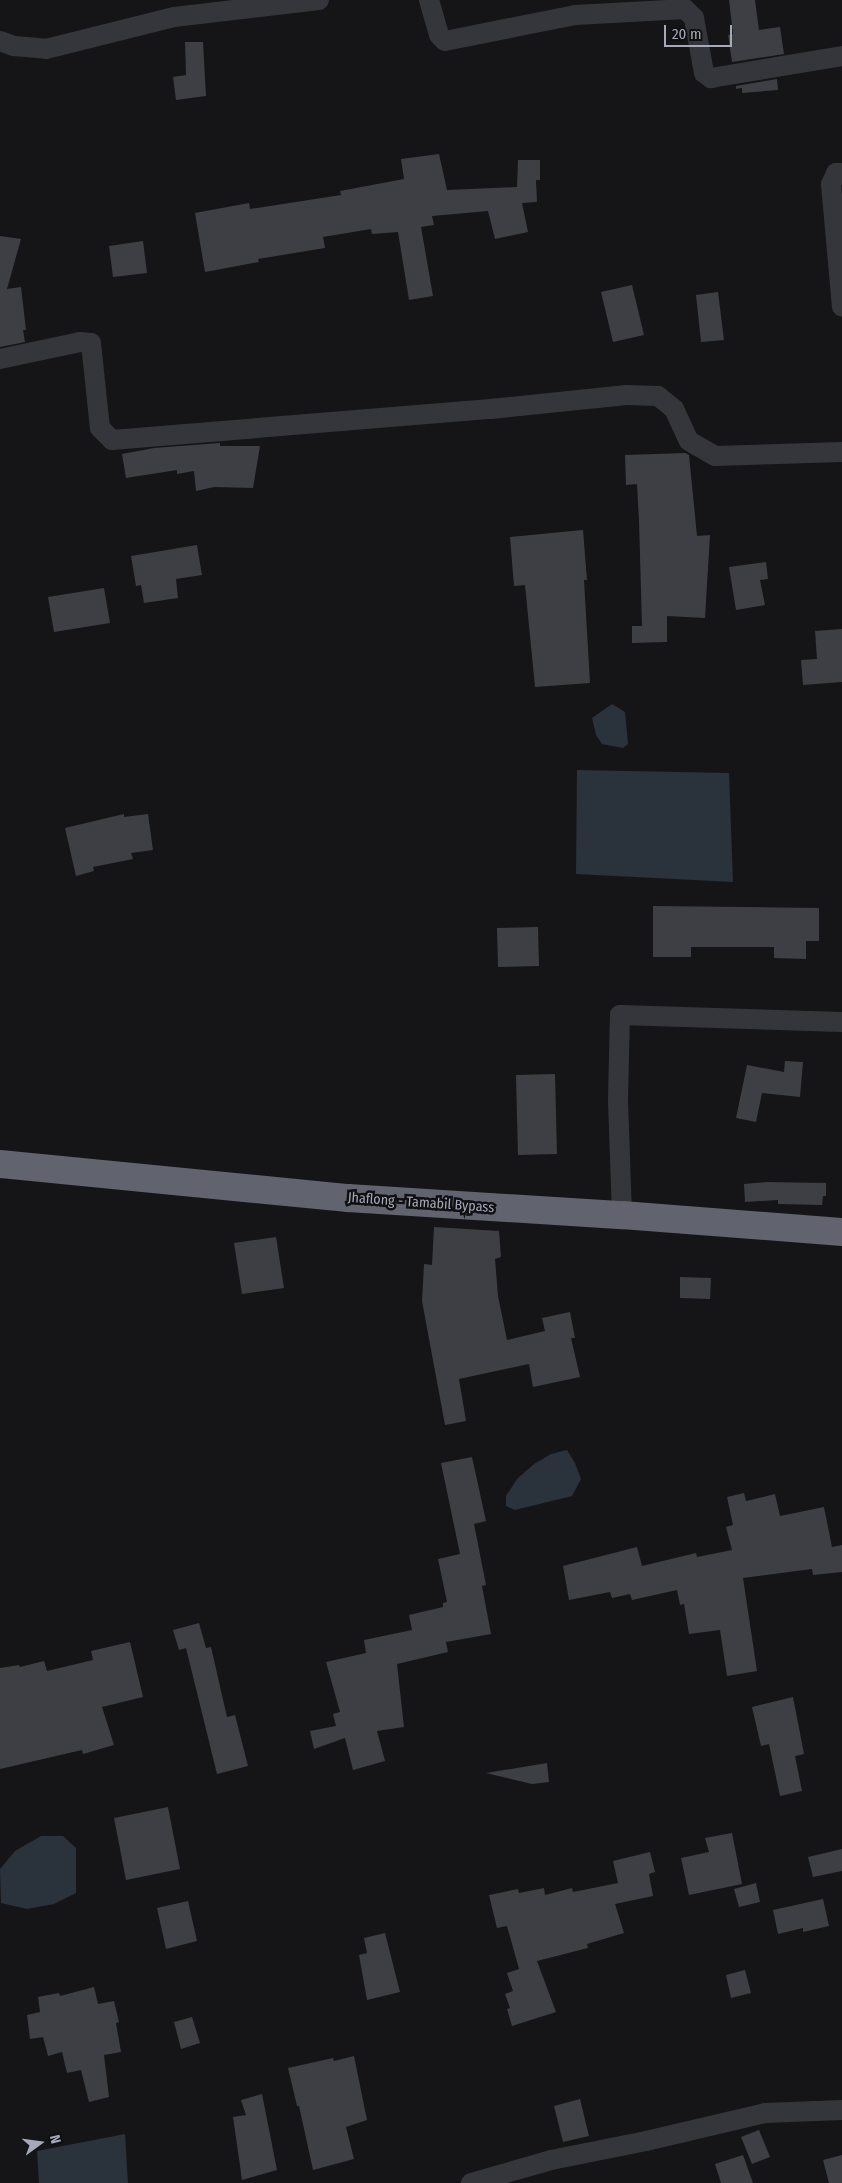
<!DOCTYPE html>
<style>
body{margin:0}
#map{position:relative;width:842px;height:2183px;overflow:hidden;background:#151517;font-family:"Fira Sans Condensed",sans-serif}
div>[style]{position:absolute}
.water>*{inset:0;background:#2a323c}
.building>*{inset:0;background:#3e3f44}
.street>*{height:20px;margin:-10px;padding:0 10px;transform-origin:10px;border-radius:10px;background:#35363c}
.highway>*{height:28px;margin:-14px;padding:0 14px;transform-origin:14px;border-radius:14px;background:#61636e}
span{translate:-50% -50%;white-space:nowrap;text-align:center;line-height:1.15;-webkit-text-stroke:5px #101012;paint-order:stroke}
.street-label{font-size:14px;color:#a5a9b8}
.north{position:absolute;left:15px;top:2118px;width:50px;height:50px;-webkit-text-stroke:4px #101012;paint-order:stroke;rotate:76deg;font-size:14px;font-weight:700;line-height:20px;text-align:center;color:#a5a9b8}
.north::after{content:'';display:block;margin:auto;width:18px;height:22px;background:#a5a9b8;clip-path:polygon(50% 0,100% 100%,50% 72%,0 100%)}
.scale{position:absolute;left:664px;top:25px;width:68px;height:22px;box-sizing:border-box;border:2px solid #a5a9b8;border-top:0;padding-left:6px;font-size:15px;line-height:18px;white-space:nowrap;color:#a5a9b8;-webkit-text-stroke:4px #101012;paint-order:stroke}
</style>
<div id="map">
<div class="water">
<div style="clip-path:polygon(612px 704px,625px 712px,628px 744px,623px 748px,602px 744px,596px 735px,592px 718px)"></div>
<div style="clip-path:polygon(577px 770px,729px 773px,733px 882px,576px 874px)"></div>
<div style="clip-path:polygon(567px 1450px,575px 1463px,581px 1479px,572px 1496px,515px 1510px,506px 1506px,506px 1496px,517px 1479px,534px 1464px,551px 1454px)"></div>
<div style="clip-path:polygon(41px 1836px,63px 1836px,76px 1848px,76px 1893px,54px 1904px,27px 1909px,1px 1903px,0 1869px,15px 1851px)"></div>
<div style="clip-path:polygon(125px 2134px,128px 2183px,39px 2183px,37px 2151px)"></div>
</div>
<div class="building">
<div style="clip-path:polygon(729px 0,755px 0,759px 30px,780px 27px,784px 54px,732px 62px,728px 35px,733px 34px)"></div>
<div style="clip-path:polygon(185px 42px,203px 42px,206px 96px,176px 100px,173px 77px,186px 75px)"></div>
<div style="clip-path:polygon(777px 79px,778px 90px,742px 93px,742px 88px,736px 89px,736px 86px)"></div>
<div style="clip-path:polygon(439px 154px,447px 190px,517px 187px,518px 160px,540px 160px,540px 180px,536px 180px,537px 202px,522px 203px,528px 232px,495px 239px,488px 211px,432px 216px,434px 225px,421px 227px,433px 296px,409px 300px,398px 232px,372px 234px,371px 229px,323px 237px,325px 248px,258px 259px,259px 262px,205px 272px,195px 213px,249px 203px,250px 209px,341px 195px,340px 191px,404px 179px,401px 159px)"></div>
<div style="clip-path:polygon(0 236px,21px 239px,7px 289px,21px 287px,26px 330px,23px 330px,25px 342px,0 347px)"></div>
<div style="clip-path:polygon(143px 241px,147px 273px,113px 277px,109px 246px)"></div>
<div style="clip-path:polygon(632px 285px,644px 335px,613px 342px,601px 292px)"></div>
<div style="clip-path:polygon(718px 292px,724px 340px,701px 342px,696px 295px)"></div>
<div style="clip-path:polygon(220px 443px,220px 446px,260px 446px,253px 488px,214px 487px,196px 491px,194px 471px,177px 474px,177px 470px,126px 478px,122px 454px,154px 448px)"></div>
<div style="clip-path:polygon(685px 453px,689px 455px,697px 536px,710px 535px,705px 618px,667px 616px,667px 642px,632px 643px,632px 626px,642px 626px,639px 521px,637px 484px,626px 485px,625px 455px)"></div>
<div style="clip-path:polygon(583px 530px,587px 580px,584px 580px,590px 683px,535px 687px,525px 585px,514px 586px,510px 537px)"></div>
<div style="clip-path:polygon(197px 545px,202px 575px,176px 579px,178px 598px,144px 603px,141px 585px,136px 586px,131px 556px)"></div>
<div style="clip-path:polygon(766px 562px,768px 579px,760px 580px,765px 605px,736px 610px,729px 567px)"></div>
<div style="clip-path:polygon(104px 588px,110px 623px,54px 632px,48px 597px)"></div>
<div style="clip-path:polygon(842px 629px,842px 682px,803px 685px,801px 660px,817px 659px,815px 631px)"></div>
<div style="clip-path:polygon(124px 814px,124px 817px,148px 814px,153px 850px,131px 853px,133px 859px,93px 867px,94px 871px,76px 876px,65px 828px)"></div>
<div style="clip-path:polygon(653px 906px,819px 908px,819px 941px,806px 941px,806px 959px,774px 958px,774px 947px,691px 947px,691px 957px,653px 957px)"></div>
<div style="clip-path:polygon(538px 927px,539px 966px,498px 967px,497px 928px)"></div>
<div style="clip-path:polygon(785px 1061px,803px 1062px,800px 1097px,762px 1093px,756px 1122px,736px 1118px,747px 1065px,784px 1072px)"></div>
<div style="clip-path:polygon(555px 1074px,557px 1154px,518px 1155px,516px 1075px)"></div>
<div style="clip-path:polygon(767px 1182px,826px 1183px,826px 1196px,823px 1196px,822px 1205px,778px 1204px,778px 1200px,745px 1202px,744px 1184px)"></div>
<div style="clip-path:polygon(434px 1227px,499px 1231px,501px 1257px,495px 1259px,498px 1296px,507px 1340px,545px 1331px,542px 1318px,570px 1312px,575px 1338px,571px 1338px,580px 1377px,533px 1387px,529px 1364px,459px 1379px,466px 1421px,445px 1425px,422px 1301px,424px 1264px,432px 1265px)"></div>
<div style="clip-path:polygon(276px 1237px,284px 1288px,242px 1294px,234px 1243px)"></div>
<div style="clip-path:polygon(680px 1277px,711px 1278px,710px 1299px,680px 1298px)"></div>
<div style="clip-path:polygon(472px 1457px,486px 1521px,474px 1524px,486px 1585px,482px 1586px,491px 1634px,446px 1642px,448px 1652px,397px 1664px,404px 1727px,377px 1731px,385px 1761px,353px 1770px,345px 1738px,314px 1749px,310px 1731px,336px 1726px,333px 1714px,340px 1712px,326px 1662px,366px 1653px,364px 1640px,412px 1630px,409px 1615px,443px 1607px,443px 1603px,447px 1602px,438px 1559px,460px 1554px,441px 1463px)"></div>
<div style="clip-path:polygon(744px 1493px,746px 1501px,775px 1494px,780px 1516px,824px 1507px,832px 1547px,842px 1545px,842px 1572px,813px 1575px,812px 1569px,743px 1578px,757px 1671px,727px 1676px,720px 1630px,689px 1634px,684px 1604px,680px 1605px,677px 1590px,632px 1600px,630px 1594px,612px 1598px,610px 1592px,569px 1600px,563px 1566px,637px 1547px,642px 1566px,696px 1553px,697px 1557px,732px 1550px,726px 1527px,733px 1525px,727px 1497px)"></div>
<div style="clip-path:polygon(199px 1623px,206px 1648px,211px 1647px,227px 1717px,235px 1715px,248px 1766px,217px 1774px,186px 1648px,179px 1650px,173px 1630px)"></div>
<div style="clip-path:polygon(130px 1642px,143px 1697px,102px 1707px,114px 1745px,83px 1754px,82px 1750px,0 1769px,0 1668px,19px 1665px,20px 1667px,44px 1661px,47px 1671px,93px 1660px,91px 1651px)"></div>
<div style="clip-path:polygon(793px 1697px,804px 1754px,795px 1756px,802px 1791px,780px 1796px,769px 1744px,761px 1746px,752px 1707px)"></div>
<div style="clip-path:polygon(547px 1763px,549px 1782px,532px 1784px,486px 1773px)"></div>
<div style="clip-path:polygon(168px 1807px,180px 1869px,126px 1880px,114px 1818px)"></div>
<div style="clip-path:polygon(732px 1833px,742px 1884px,689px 1895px,681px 1858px,709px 1852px,705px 1838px)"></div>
<div style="clip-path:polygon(842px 1849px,842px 1871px,813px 1877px,808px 1857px)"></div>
<div style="clip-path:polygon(650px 1852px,655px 1872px,649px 1874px,653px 1896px,615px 1904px,624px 1933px,587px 1944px,588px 1948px,537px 1961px,556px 2012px,512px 2026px,507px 2009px,510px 2008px,505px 1994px,513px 1991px,507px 1973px,519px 1969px,507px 1926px,497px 1928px,489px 1895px,518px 1889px,519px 1893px,544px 1888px,545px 1895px,572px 1888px,573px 1892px,618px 1883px,613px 1861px)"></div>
<div style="clip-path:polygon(756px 1883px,760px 1902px,739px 1907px,734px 1889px)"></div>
<div style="clip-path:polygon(823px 1899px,829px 1926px,803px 1932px,803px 1928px,778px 1934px,773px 1910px)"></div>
<div style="clip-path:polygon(188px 1901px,197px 1941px,166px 1949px,157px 1908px)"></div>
<div style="clip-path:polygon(385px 1933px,400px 1992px,367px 2000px,359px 1955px,367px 1953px,364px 1938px)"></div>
<div style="clip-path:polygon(745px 1970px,751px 1993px,731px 1998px,726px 1975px)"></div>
<div style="clip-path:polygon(94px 1987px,98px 2004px,114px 2001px,119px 2022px,116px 2023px,121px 2052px,104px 2055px,109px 2097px,89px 2102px,81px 2070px,67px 2073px,62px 2052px,48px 2056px,43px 2037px,30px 2039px,27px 2015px,40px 2012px,38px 1997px,59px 1993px,60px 1996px)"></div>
<div style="clip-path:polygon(192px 2017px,200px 2043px,181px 2049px,174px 2022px)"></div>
<div style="clip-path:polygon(354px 2056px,367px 2120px,346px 2127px,354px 2159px,313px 2170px,299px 2106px,297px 2106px,288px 2068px,333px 2058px,334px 2061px)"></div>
<div style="clip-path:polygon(262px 2094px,277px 2170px,242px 2180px,233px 2117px,246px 2115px,241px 2100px)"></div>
<div style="clip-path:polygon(580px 2099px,589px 2136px,563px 2142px,554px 2106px)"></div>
<div style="clip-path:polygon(759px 2130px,770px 2157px,752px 2164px,741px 2137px)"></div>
<div style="clip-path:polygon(743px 2155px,753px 2183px,721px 2183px,715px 2164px)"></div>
<div style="clip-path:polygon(842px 2155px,842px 2183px,829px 2183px,823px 2160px)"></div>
</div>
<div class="street">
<div style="left:429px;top:0;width:36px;rotate:74deg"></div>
<div style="left:439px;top:35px;width:8px;rotate:45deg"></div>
<div style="left:445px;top:41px;width:133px;rotate:-11.3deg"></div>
<div style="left:575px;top:15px;width:110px;rotate:-3.1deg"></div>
<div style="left:685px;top:9px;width:13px;rotate:45deg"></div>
<div style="left:694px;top:18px;width:56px;rotate:79.7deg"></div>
<div style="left:704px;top:73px;width:9px;rotate:36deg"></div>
<div style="left:711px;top:78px;width:133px;rotate:-9.5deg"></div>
<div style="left:0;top:41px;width:15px;rotate:20deg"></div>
<div style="left:14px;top:46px;width:32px;rotate:5deg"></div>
<div style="left:46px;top:49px;width:132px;rotate:-14deg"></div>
<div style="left:174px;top:17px;width:146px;rotate:-6.7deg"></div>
<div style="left:842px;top:173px;width:6px;rotate:180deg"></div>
<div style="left:836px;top:173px;width:12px;rotate:114deg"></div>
<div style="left:831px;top:184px;width:123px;rotate:84.9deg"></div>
<div style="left:0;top:359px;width:82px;rotate:-12deg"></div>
<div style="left:80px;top:342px;width:11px;rotate:5deg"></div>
<div style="left:91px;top:343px;width:85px;rotate:84deg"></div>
<div style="left:100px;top:428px;width:17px;rotate:45deg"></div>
<div style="left:112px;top:440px;width:380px;rotate:-4.7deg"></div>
<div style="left:491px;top:409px;width:136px;rotate:-5.9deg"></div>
<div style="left:626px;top:395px;width:32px;rotate:2deg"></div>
<div style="left:658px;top:396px;width:21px;rotate:39deg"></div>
<div style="left:674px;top:409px;width:35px;rotate:65deg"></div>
<div style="left:689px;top:441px;width:30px;rotate:30deg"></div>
<div style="left:715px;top:456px;width:127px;rotate:-1.8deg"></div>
<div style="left:622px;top:1215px;width:115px;rotate:-92deg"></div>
<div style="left:618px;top:1100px;width:85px;rotate:-88.7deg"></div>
<div style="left:620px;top:1015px;width:222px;rotate:1.8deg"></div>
<div style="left:471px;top:2183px;width:83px;rotate:-16deg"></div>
<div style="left:551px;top:2160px;width:97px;rotate:-11.3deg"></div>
<div style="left:646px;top:2141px;width:122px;rotate:-13.2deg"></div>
<div style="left:765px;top:2113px;width:77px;rotate:-2.2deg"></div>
</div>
<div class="highway">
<div style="left:0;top:1164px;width:350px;rotate:5.6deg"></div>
<div style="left:348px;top:1198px;width:275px;rotate:3.6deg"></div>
<div style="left:622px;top:1215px;width:221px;rotate:4.4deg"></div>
</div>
<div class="street-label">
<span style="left:421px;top:1203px;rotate:4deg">Jhaflong - Tamabil Bypass</span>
</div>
<div class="north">N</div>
<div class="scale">20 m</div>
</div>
